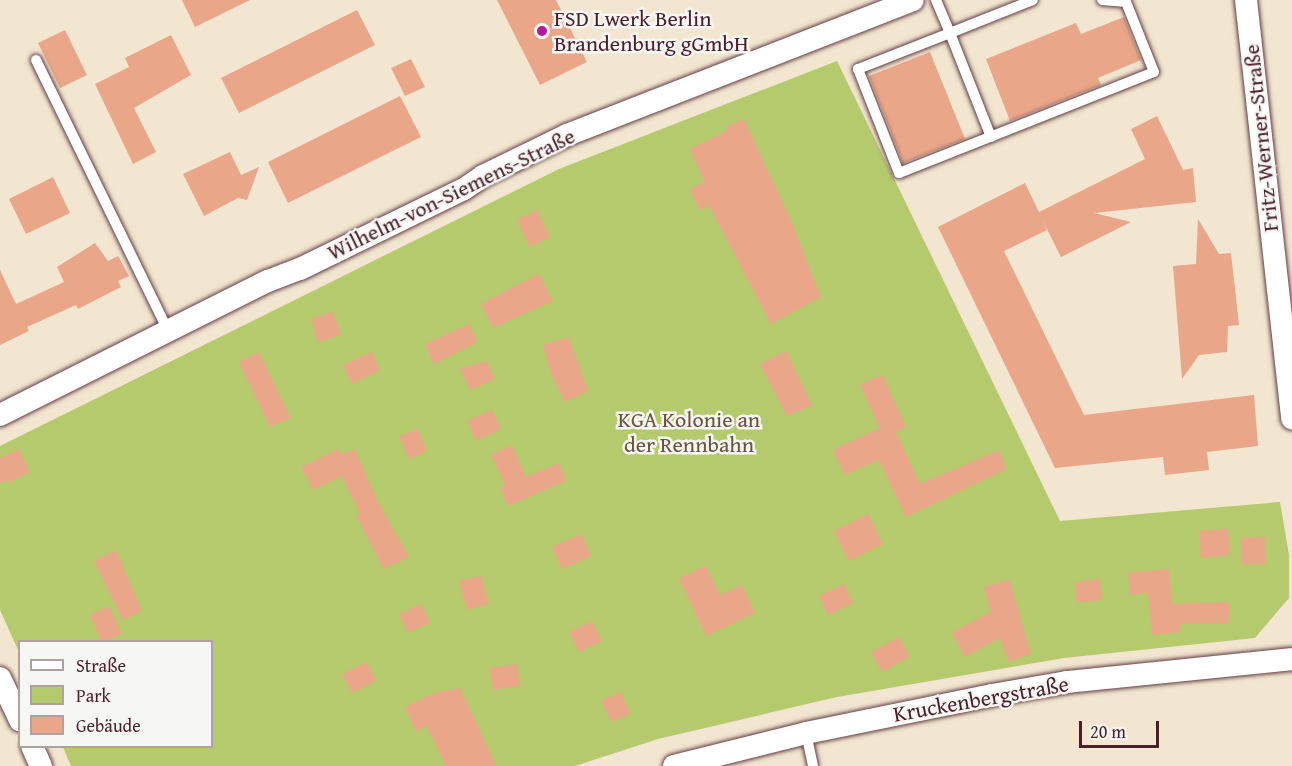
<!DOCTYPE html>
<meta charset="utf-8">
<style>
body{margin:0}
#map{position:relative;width:1292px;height:766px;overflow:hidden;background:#f2e6d0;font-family:"Gentium Book Plus",serif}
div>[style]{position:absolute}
.green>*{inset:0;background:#b5c96d}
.building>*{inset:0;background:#eaa689}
.roads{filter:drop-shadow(0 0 2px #633d44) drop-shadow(0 0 2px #633d44)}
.service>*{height:10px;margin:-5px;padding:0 5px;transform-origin:5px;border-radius:5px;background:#fff}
.minor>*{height:22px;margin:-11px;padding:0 11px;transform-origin:11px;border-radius:11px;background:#fff}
.dots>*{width:16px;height:16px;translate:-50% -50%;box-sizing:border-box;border:3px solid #f6f6f2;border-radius:50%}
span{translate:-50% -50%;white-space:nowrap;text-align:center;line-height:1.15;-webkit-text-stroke:5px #f6f6f2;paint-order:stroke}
.poi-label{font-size:22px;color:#4a1f2b}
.left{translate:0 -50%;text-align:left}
.street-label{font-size:22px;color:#4a1f2b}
.park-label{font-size:22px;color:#6a523f}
.legend{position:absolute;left:18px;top:640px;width:195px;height:108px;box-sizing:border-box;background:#f6f6f2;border:2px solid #b1a0a2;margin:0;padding:8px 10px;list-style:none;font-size:18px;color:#4a1f2b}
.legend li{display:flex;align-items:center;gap:12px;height:30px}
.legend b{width:30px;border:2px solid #b1a0a2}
.scale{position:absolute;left:1079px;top:721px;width:80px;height:27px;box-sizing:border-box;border:3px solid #4a1f2b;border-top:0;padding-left:8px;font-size:18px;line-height:21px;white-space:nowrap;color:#4a1f2b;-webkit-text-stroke:4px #f6f6f2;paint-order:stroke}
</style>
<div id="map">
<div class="green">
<div style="clip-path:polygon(837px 61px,1060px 521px,1280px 502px,1289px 555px,1289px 598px,1255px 638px,1064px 658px,837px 697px,658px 739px,575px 766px,71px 766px,63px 747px,212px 746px,212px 642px,20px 642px,19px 652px,0 610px,0 446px,559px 169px)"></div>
</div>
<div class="building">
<div style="clip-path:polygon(182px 0,250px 0,195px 27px)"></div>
<div style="clip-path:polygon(497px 0,556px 0,587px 62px,540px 85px)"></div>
<div style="clip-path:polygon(357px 10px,375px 45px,239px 113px,221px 78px)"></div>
<div style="clip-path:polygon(1124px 17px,1141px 60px,1098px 78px,1101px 85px,1010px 121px,986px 59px,1076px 23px,1081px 34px)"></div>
<div style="clip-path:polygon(65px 30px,87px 75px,60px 88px,38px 43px)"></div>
<div style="clip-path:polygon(171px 35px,191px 75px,134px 108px,156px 152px,133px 164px,95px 84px,129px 67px,125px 58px)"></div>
<div style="clip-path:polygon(930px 52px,965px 139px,903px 163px,869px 76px)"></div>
<div style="clip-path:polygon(411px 59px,425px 87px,405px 96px,391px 68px)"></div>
<div style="clip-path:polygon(400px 96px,421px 137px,288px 203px,268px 162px)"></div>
<div style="clip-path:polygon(1157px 116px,1183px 170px,1193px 168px,1196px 202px,1094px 213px,1131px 222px,1061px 257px,1042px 219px,1047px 230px,1004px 251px,1084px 415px,1254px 395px,1258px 446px,1207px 452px,1209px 470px,1165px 475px,1163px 457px,1055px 468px,938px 227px,1025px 183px,1039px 212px,1145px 159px,1131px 129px)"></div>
<div style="clip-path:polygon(744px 119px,793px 225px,821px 297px,771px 324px,709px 205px,700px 210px,690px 189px,705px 182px,690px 149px,727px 131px,726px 127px)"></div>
<div style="clip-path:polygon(230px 152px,241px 175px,259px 167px,247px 200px,238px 198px,204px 216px,183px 174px)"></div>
<div style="clip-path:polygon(53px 177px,70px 213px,26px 234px,9px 199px)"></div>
<div style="clip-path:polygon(537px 210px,550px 237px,530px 247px,517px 220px)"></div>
<div style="clip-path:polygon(1198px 219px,1219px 254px,1231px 253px,1239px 325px,1228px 326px,1227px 352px,1199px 355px,1182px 379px,1173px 266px,1196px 264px)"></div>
<div style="clip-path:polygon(95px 243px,108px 261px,118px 256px,129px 276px,118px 281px,121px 287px,78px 309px,76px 305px,27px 327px,29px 331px,0 345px,0 270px,16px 304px,64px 282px,57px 267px)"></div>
<div style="clip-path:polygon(539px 274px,553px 301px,493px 328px,481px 304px)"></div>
<div style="clip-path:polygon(333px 312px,341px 335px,318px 342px,311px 319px)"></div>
<div style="clip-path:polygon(469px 324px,478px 342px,434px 364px,425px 344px)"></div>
<div style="clip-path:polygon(569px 337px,588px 391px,565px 402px,551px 373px,543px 345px)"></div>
<div style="clip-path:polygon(786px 351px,812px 405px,787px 416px,760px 364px)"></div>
<div style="clip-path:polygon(259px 352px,291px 418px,270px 427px,239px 362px)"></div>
<div style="clip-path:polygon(372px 352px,380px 370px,352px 384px,343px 365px)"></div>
<div style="clip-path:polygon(487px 361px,495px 379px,470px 390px,460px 369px)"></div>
<div style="clip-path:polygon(883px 375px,906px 427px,896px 432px,920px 484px,999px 450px,1007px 469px,906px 517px,879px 460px,845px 475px,833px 450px,880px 428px,860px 384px)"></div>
<div style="clip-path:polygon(492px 410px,501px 429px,476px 441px,467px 421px)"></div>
<div style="clip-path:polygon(418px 429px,427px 451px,409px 459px,399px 436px)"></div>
<div style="clip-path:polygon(512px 445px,526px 477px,559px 463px,566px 481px,508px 506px,500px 487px,506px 485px,491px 455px)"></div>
<div style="clip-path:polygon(19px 449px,30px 472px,8px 483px,7px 480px,0 483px,0 458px)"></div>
<div style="clip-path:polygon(339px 449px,342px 455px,355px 449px,377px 500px,409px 557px,384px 569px,356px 515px,360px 513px,342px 476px,313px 490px,301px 467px)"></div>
<div style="clip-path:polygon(868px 514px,883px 544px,849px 561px,834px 531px)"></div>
<div style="clip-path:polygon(1228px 529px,1230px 555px,1201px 558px,1199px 531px)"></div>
<div style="clip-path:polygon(582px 534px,591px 556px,562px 569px,552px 547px)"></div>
<div style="clip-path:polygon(1265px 537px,1266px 564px,1242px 565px,1241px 538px)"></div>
<div style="clip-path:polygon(116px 550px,142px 611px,123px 620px,94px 561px)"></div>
<div style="clip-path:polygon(706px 566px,720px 595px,742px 585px,755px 613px,706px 636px,679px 578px)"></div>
<div style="clip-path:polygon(1169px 569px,1172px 604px,1229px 602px,1229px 623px,1180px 624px,1181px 632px,1152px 635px,1148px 593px,1130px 595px,1128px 573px)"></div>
<div style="clip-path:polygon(481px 576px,489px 604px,467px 610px,459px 581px)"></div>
<div style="clip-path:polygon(1100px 579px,1102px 600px,1077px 603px,1075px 582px)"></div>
<div style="clip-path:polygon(1010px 580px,1031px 654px,1009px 662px,1000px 638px,965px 657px,952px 632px,991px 612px,984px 587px)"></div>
<div style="clip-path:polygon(844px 584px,853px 603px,828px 615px,819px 596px)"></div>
<div style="clip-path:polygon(421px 604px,430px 623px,408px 633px,399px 614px)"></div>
<div style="clip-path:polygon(109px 606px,122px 634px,102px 642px,90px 615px)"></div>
<div style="clip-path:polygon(592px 621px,602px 641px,579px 652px,569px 632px)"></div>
<div style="clip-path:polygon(899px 637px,910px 657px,882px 672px,871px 652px)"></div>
<div style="clip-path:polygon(367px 662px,376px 681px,352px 693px,342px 674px)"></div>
<div style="clip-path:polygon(517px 664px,520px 686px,493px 690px,490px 668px)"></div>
<div style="clip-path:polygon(460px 688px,486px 743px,496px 766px,446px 766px,427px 726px,416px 731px,405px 707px,437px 692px)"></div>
<div style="clip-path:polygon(620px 692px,631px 713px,612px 722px,601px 701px)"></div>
</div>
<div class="roads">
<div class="service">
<div style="left:936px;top:0;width:36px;rotate:67deg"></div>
<div style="left:950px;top:33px;width:89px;rotate:-21.7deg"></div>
<div style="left:36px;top:60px;width:301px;rotate:64deg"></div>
<div style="left:991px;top:137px;width:112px;rotate:-111.5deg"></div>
<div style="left:950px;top:33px;width:99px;rotate:158.6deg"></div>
<div style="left:858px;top:69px;width:112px;rotate:68.5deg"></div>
<div style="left:899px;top:173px;width:274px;rotate:-21.6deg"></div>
<div style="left:1154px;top:72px;width:75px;rotate:-111.8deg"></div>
<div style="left:1126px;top:2px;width:24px;rotate:-175deg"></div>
<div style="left:806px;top:733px;width:34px;rotate:78deg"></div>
</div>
<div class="minor">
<div style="left:1246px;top:0;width:421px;rotate:83.7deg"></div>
<div style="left:0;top:415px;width:300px;rotate:-26.6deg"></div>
<div style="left:268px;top:281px;width:34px;rotate:-21deg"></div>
<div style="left:300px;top:269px;width:182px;rotate:-26deg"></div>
<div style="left:464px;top:189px;width:23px;rotate:-34deg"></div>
<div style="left:483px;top:176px;width:93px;rotate:-26deg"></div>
<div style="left:567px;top:135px;width:371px;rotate:-21.3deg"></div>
<div style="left:0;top:678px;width:47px;rotate:64.5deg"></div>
<div style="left:32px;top:746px;width:22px;rotate:66deg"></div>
<div style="left:674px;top:766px;width:136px;rotate:-14deg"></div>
<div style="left:806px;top:733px;width:190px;rotate:-11.5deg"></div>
<div style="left:992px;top:695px;width:76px;rotate:-9.8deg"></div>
<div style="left:1067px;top:682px;width:226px;rotate:-5.8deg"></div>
</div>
</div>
<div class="dots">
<div style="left:542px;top:31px;background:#b5179e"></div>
</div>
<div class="poi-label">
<span class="left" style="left:554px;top:31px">FSD Lwerk Berlin<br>Brandenburg gGmbH</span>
</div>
<div class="street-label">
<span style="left:1261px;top:138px;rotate:-96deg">Fritz-Werner-Straße</span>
<span style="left:451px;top:194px;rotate:-26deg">Wilhelm-von-Siemens-Straße</span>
<span style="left:981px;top:699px;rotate:-10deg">Kruckenbergstraße</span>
</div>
<div class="park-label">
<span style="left:689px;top:432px">KGA Kolonie an<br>der Rennbahn</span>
</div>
<ul class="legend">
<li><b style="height:8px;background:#fff"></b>Straße</li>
<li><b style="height:16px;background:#b5c96d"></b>Park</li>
<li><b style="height:16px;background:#eaa689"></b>Gebäude</li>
</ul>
<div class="scale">20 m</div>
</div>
